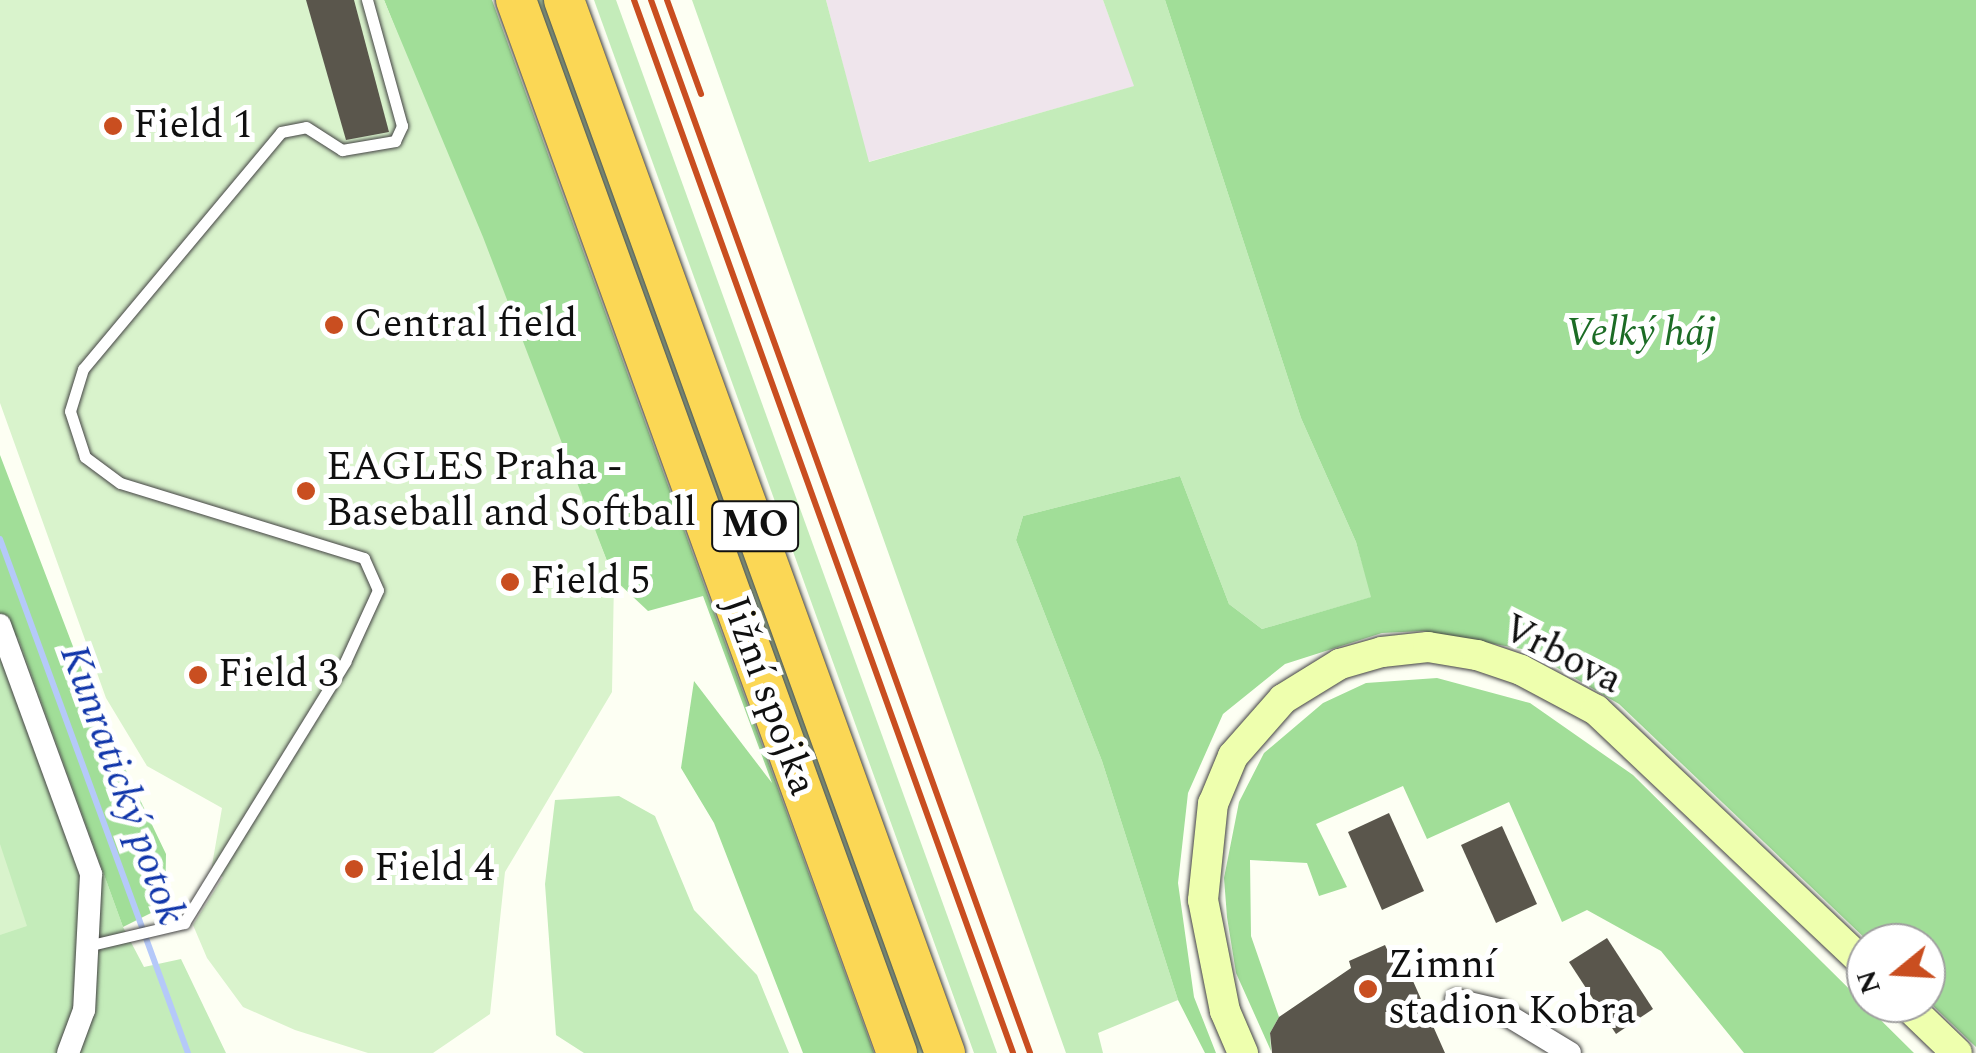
<!DOCTYPE html>
<meta charset="utf-8">
<style>
body{margin:0}
#map{position:relative;width:1976px;height:1053px;overflow:hidden;background:#fdfff3;font-family:Spectral,serif}
div>[style]{position:absolute}
.industrial>*{inset:0;background:#efe5ec}
.green>*{inset:0;background:#c4ecba}
.forest>*{inset:0;background:#a1de98}
.pitch>*{inset:0;background:#d9f3cc}
.stream>*{height:6px;margin:-3px;padding:0 3px;transform-origin:3px;border-radius:3px;background:#b5c9f9}
.building>*{inset:0;background:#5a564c}
.roads{filter:drop-shadow(0 0 2px #434343) drop-shadow(0 0 2px #434343)}
.lane>*{height:11px;margin:-5.5px;padding:0 5.5px;transform-origin:5.5px;border-radius:5.5px;background:#fff}
.street>*{height:22px;margin:-11px;padding:0 11px;transform-origin:11px;border-radius:11px;background:#fff}
.secondary>*{height:30px;margin:-15px;padding:0 15px;transform-origin:15px;border-radius:15px;background:#eeffae}
.highway>*{height:40px;margin:-20px;padding:0 20px;transform-origin:20px;border-radius:20px;background:#fbd755}
.rail>*{height:6px;margin:-3px;padding:0 3px;transform-origin:3px;border-radius:3px;background:#c94e20}
.dots>*{width:28px;height:28px;translate:-50% -50%;box-sizing:border-box;border:5px solid #fff;border-radius:50%}
span{translate:-50% -50%;white-space:nowrap;text-align:center;line-height:1.15;-webkit-text-stroke:10px #fff;paint-order:stroke}
.shield-label span{padding:2px 8px;background:#fff;border:2px solid;border-radius:8px;-webkit-text-stroke-width:0}
.shield-label{font-size:38px;color:#101010;font-weight:700}
.poi-label{font-size:40px;color:#101010}
.left{translate:0 -50%;text-align:left}
.park-label{font-size:40px;color:#1c6c25;font-style:italic}
.street-label{font-size:40px;color:#101010}
.water-label{font-size:42px;color:#1136aa;font-style:italic}
.north{position:absolute;left:1846px;top:923px;width:100px;height:100px;box-sizing:border-box;background:#fff;border:2px solid #9f9f9f;border-radius:50%;rotate:252deg;font-size:28px;font-weight:700;line-height:40px;text-align:center;color:#101010}
.north::after{content:'';display:block;margin:auto;width:35px;height:45px;background:#c94e20;clip-path:polygon(50% 0,100% 100%,50% 72%,0 100%)}
</style>
<div id="map">
<div class="industrial">
<div style="clip-path:polygon(826px 0,1103px 0,1135px 86px,868px 162px)"></div>
</div>
<div class="green">
<div style="clip-path:polygon(534px 0,544px 0,925px 1053px,915px 1053px)"></div>
<div style="clip-path:polygon(594px 0,616px 0,997px 1053px,974px 1053px)"></div>
<div style="clip-path:polygon(692px 0,826px 0,869px 162px,1134px 86px,1103px 0,1165px 0,1301px 418px,1356px 542px,1372px 597px,1262px 629px,1229px 604px,1180px 476px,1023px 516px,1016px 540px,1102px 761px,1178px 1000px,1098px 1033px,1103px 1053px,1066px 1053px)"></div>
<div style="clip-path:polygon(0 630px,18px 636px,123px 927px,144px 967px,181px 959px,226px 1053px,0 1053px)"></div>
<div style="clip-path:polygon(619px 796px,655px 816px,694px 910px,757px 975px,789px 1053px,584px 1053px,556px 1035px,545px 884px,555px 800px)"></div>
</div>
<div class="forest">
<div style="clip-path:polygon(384px 0,492px 0,874px 1053px,803px 1053px,714px 823px,681px 768px,694px 681px,772px 783px,703px 596px,648px 611px,614px 579px)"></div>
<div style="clip-path:polygon(1165px 0,1976px 0,1976px 1047px,1926px 999px,1926px 943px,1870px 943px,1619px 704px,1527px 650px,1423px 631px,1382px 633px,1285px 664px,1223px 714px,1188px 793px,1178px 883px,1194px 997px,1216px 1053px,1205px 1053px,1178px 1000px,1102px 761px,1016px 540px,1023px 516px,1180px 476px,1229px 604px,1262px 629px,1371px 597px,1356px 542px,1301px 418px)"></div>
<div style="clip-path:polygon(0 455px,98px 712px,166px 854px,165px 906px,123px 927px,18px 637px,0 630px)"></div>
<div style="clip-path:polygon(1437px 678px,1530px 703px,1633px 775px,1914px 1053px,1744px 1053px,1661px 951px,1587px 910px,1562px 922px,1509px 802px,1427px 839px,1403px 786px,1316px 824px,1347px 887px,1319px 896px,1307px 863px,1250px 860px,1251px 936px,1279px 1017px,1270px 1033px,1271px 1051px,1236px 973px,1227px 917px,1224px 878px,1239px 802px,1264px 753px,1323px 703px,1366px 683px)"></div>
</div>
<div class="pitch">
<div style="clip-path:polygon(0 0,384px 0,483px 237px,614px 579px,612px 692px,505px 872px,490px 1014px,433px 1053px,368px 1053px,295px 1030px,243px 1007px,207px 958px,193px 925px,223px 877px,211px 871px,222px 808px,147px 766px,106px 698px,0 403px)"></div>
<div style="clip-path:polygon(0 844px,27px 926px,0 935px)"></div>
</div>
<div class="stream">
<div style="left:0;top:539px;width:547px;rotate:69.91deg"></div>
</div>
<div class="building">
<div style="clip-path:polygon(306px 0,354px 0,389px 132px,346px 140px)"></div>
<div style="clip-path:polygon(1389px 813px,1424px 891px,1382px 910px,1348px 832px)"></div>
<div style="clip-path:polygon(1502px 826px,1537px 904px,1496px 923px,1461px 845px)"></div>
<div style="clip-path:polygon(1607px 938px,1653px 1009px,1616px 1034px,1569px 962px)"></div>
<div style="clip-path:polygon(1385px 945px,1395px 967px,1405px 963px,1445px 1053px,1272px 1053px,1270px 1033px,1279px 1017px,1351px 968px,1349px 961px)"></div>
</div>
<div class="roads">
<div class="lane">
<div style="left:87px;top:946px;width:100px;rotate:-13.3deg"></div>
<div style="left:184px;top:923px;width:307px;rotate:-58.3deg"></div>
<div style="left:345px;top:662px;width:79px;rotate:-65.4deg"></div>
<div style="left:378px;top:590px;width:35px;rotate:-114deg"></div>
<div style="left:364px;top:558px;width:255px;rotate:-162.9deg"></div>
<div style="left:120px;top:483px;width:44px;rotate:-143.4deg"></div>
<div style="left:85px;top:457px;width:48px;rotate:-108.1deg"></div>
<div style="left:70px;top:411px;width:44px;rotate:-72.8deg"></div>
<div style="left:83px;top:369px;width:309px;rotate:-50.1deg"></div>
<div style="left:281px;top:132px;width:25px;rotate:-11deg"></div>
<div style="left:306px;top:127px;width:43px;rotate:32.6deg"></div>
<div style="left:342px;top:150px;width:54px;rotate:-9.6deg"></div>
<div style="left:395px;top:141px;width:17px;rotate:-65deg"></div>
<div style="left:402px;top:126px;width:131px;rotate:-105.5deg"></div>
</div>
<div class="street">
<div style="left:0;top:625px;width:265px;rotate:69.9deg"></div>
<div style="left:91px;top:874px;width:136px;rotate:92.9deg"></div>
<div style="left:84px;top:1010px;width:46px;rotate:110.4deg"></div>
<div style="left:1456px;top:1000px;width:44px;rotate:13.1deg"></div>
<div style="left:1499px;top:1010px;width:83px;rotate:31.2deg"></div>
</div>
<div class="secondary">
<div style="left:1905px;top:1003px;width:72px;rotate:43.9deg"></div>
<div style="left:1243px;top:1053px;width:46px;rotate:-113.2deg"></div>
<div style="left:1225px;top:1011px;width:113px;rotate:-101.2deg"></div>
<div style="left:1203px;top:900px;width:97px;rotate:-84.1deg"></div>
<div style="left:1213px;top:804px;width:52px;rotate:-67.4deg"></div>
<div style="left:1233px;top:756px;width:76px;rotate:-48.7deg"></div>
<div style="left:1283px;top:699px;width:67px;rotate:-31.6deg"></div>
<div style="left:1340px;top:664px;width:44px;rotate:-15.9deg"></div>
<div style="left:1382px;top:652px;width:46px;rotate:-6.2deg"></div>
<div style="left:1428px;top:647px;width:50px;rotate:9.3deg"></div>
<div style="left:1477px;top:655px;width:46px;rotate:18.8deg"></div>
<div style="left:1521px;top:670px;width:85px;rotate:28.1deg"></div>
<div style="left:1596px;top:710px;width:371px;rotate:43.4deg"></div>
</div>
<div class="highway">
<div style="left:516px;top:0;width:1120px;rotate:70.11deg"></div>
<div style="left:564px;top:0;width:1120px;rotate:70.11deg"></div>
</div>
</div>
<div class="rail">
<div style="left:634px;top:0;width:1119px;rotate:70.2deg"></div>
<div style="left:651px;top:0;width:1119px;rotate:70.2deg"></div>
<div style="left:667px;top:0;width:100px;rotate:70.1deg"></div>
</div>
<div class="dots">
<div style="left:113px;top:126px;background:#c94e20"></div>
<div style="left:334px;top:325px;background:#c94e20"></div>
<div style="left:306px;top:491px;background:#c94e20"></div>
<div style="left:510px;top:582px;background:#c94e20"></div>
<div style="left:198px;top:675px;background:#c94e20"></div>
<div style="left:354px;top:869px;background:#c94e20"></div>
<div style="left:1368px;top:989px;background:#c94e20"></div>
</div>
<div class="shield-label">
<span style="left:755px;top:526px">MO</span>
</div>
<div class="poi-label">
<span class="left" style="left:133px;top:126px">Field 1</span>
<span class="left" style="left:354px;top:325px">Central field</span>
<span class="left" style="left:326px;top:491px">EAGLES Praha -<br>Baseball and Softball</span>
<span class="left" style="left:530px;top:582px">Field 5</span>
<span class="left" style="left:218px;top:675px">Field 3</span>
<span class="left" style="left:374px;top:869px">Field 4</span>
<span class="left" style="left:1388px;top:989px">Zimní<br>stadion Kobra</span>
</div>
<div class="park-label">
<span style="left:1641px;top:334px">Velký háj</span>
</div>
<div class="street-label">
<span style="left:1562px;top:655px;rotate:27deg">Vrbova</span>
<span style="left:768px;top:696px;rotate:70deg">Jižní spojka</span>
</div>
<div class="water-label">
<span style="left:122px;top:785px;rotate:70deg">Kunratický potok</span>
</div>
<div class="north">N</div>
</div>
